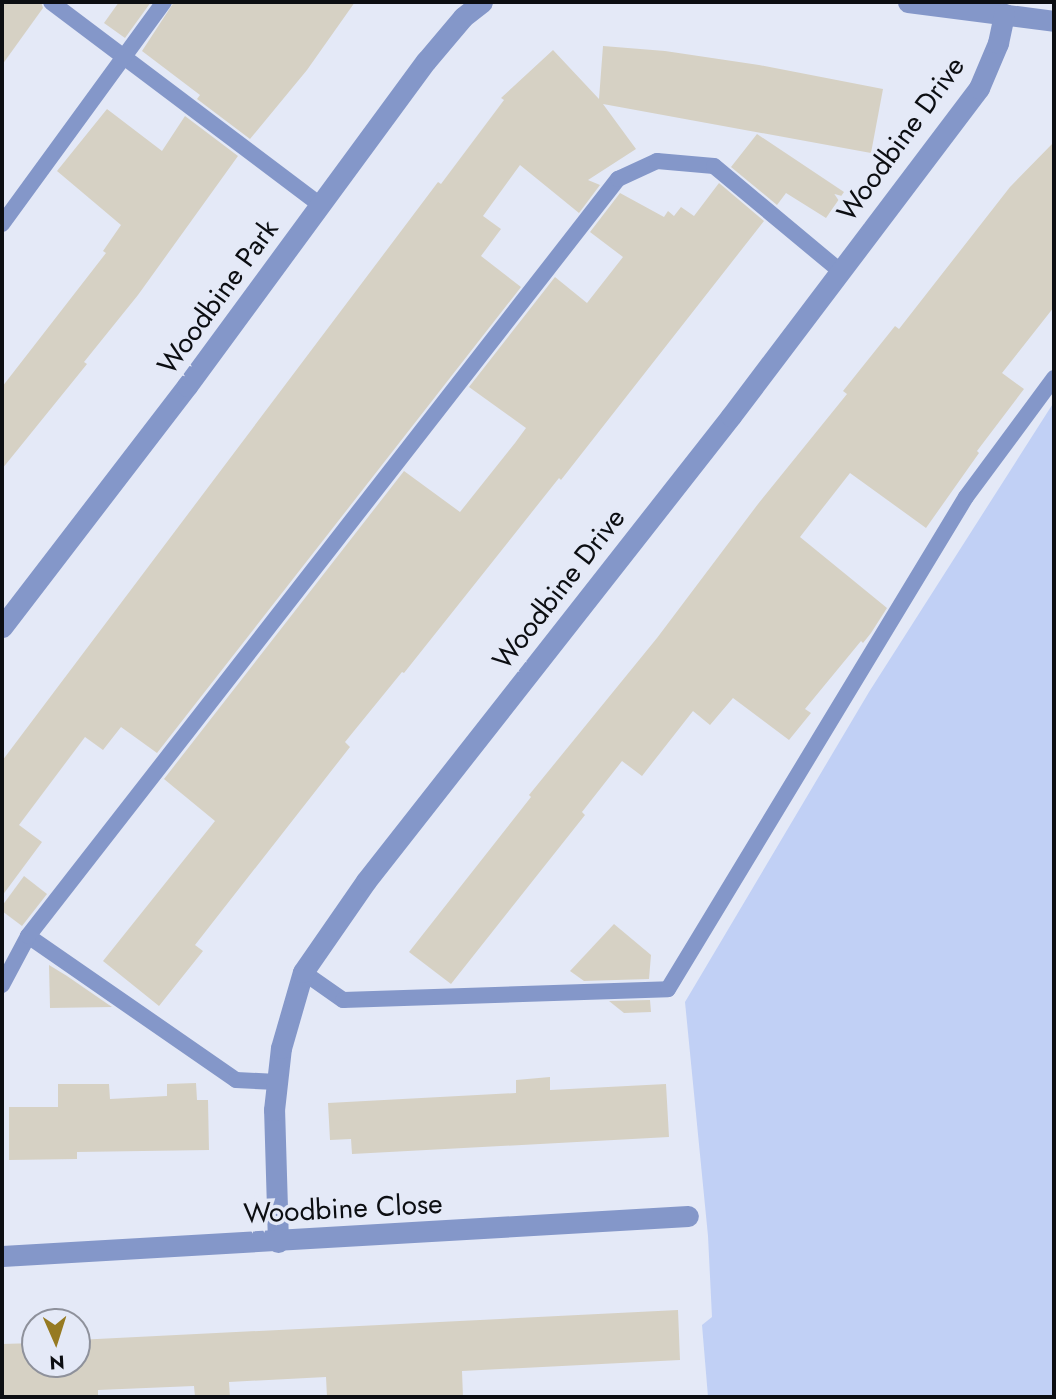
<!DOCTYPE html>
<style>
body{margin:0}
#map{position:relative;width:1056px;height:1399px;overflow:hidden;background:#e4e9f7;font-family:Jost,sans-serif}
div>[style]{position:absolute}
.green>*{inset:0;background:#c1d0f5}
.building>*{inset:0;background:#d6d1c4}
.lane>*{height:16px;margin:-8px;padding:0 8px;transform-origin:8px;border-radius:8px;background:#8497c9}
.street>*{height:21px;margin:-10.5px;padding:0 10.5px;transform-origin:10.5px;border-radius:10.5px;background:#8497c9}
span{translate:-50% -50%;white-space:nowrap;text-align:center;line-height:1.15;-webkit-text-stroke:7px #e4e9f7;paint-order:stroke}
.street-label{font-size:28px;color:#0c0e12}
.frame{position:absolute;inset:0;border:4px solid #0c0e12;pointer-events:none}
.north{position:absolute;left:21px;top:1308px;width:70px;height:70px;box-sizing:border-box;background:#e4e9f7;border:2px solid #8e919b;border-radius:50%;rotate:177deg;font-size:19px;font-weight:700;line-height:28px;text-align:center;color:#0c0e12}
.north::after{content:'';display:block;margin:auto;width:24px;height:32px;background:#967a22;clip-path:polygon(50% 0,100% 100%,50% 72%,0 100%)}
</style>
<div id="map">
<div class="green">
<div style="clip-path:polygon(1054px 402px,1054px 1397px,708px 1397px,702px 1325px,712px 1317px,708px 1236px,685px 1002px,869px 692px)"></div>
</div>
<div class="building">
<div style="clip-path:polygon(2px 2px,41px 2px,43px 8px,2px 65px)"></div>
<div style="clip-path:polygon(119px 2px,151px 2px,125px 38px,104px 23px)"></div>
<div style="clip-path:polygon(174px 2px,355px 2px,307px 70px,250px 139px,197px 99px,200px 95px,142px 51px)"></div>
<div style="clip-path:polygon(603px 46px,665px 51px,759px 65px,883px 89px,871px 153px,603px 104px,636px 149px,588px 180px,600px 185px,579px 213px,520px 165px,483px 216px,501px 229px,481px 256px,521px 287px,157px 753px,121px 727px,103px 750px,85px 737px,19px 825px,42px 842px,2px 896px,2px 761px,438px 182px,441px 184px,504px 100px,501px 98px,553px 50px,599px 99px)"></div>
<div style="clip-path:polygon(107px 109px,162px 151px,185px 116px,238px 156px,138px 295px,84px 362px,87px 364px,2px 469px,2px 387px,106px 253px,103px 251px,121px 225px,57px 171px)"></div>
<div style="clip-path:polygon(757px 134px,844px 192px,826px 218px,786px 193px,777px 205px,731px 167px)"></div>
<div style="clip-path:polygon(1054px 142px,1054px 307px,1002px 373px,1024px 389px,977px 451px,979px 453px,926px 528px,850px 473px,800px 537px,887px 608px,871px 633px,863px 643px,861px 641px,805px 709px,811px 713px,789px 740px,733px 698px,710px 725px,693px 711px,642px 776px,622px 761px,582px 812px,585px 815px,451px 984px,409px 952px,531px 797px,529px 795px,657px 638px,758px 504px,847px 394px,843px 391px,895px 326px,899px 329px,1010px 187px)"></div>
<div style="clip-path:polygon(719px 183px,764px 221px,561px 480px,559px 478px,404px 673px,402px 672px,345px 742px,350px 747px,195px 945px,203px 951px,159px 1006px,103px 961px,215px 821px,164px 779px,404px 471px,460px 512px,515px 443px,526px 428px,469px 387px,555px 277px,587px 303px,623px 257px,590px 232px,620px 193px,664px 217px,668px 211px,674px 216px,681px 207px,694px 216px)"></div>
<div style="clip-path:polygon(24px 876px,47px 894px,22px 926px,2px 911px,2px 906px)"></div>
<div style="clip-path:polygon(614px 924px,651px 955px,649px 979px,584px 981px,570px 971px)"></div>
<div style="clip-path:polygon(49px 965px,67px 976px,112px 1007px,50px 1008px)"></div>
<div style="clip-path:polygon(650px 1000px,651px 1012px,624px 1013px,609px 1001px)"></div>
<div style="clip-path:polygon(550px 1077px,550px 1090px,666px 1084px,669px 1137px,352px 1154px,351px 1139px,330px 1140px,328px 1103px,516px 1093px,516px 1080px)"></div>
<div style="clip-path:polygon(196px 1083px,197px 1100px,208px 1100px,209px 1150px,77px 1152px,77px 1159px,9px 1160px,9px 1107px,58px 1107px,58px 1084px,109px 1084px,110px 1099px,167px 1096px,167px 1084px)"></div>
<div style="clip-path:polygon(678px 1310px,680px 1360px,462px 1371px,463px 1397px,327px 1397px,326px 1377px,229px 1382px,230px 1397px,195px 1397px,194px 1386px,98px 1390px,98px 1397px,2px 1397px,2px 1344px,35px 1343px,35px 1364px,77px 1364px,77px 1340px)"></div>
</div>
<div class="lane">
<div style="left:51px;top:2px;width:337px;rotate:37deg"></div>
<div style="left:2px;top:224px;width:275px;rotate:-53.9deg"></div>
<div style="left:28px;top:936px;width:253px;rotate:34.7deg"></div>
<div style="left:236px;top:1080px;width:41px;rotate:2.8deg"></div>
<div style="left:303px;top:972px;width:49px;rotate:35deg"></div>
<div style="left:343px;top:1000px;width:325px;rotate:-1.9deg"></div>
<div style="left:668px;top:989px;width:575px;rotate:-58.8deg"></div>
<div style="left:966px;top:497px;width:148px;rotate:-53.5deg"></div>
<div style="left:2px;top:985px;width:55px;rotate:-62deg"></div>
<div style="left:28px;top:936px;width:960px;rotate:-52.07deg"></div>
<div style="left:618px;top:179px;width:43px;rotate:-24.8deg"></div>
<div style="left:657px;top:161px;width:57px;rotate:5deg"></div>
<div style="left:714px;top:166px;width:164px;rotate:39.8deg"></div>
</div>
<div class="street">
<div style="left:908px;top:2px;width:147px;rotate:7.4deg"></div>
<div style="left:2px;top:627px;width:304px;rotate:-52.5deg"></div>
<div style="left:187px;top:386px;width:403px;rotate:-53.7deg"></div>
<div style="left:426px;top:61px;width:57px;rotate:-49.9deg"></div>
<div style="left:463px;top:17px;width:24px;rotate:-38deg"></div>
<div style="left:278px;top:1242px;width:132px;rotate:-91.7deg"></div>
<div style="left:274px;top:1110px;width:62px;rotate:-83.6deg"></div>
<div style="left:281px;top:1048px;width:79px;rotate:-73.9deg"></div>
<div style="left:303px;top:972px;width:111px;rotate:-55.3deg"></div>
<div style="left:366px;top:881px;width:591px;rotate:-51.87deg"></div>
<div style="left:731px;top:416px;width:411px;rotate:-52.9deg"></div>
<div style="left:979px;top:88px;width:49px;rotate:-67.1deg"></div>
<div style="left:998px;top:43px;width:30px;rotate:-78deg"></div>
<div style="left:2px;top:1256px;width:687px;rotate:-3.34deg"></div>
</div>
<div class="street-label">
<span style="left:901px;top:139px;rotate:-54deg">Woodbine Drive</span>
<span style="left:218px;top:297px;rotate:-54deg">Woodbine Park</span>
<span style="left:559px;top:589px;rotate:-52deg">Woodbine Drive</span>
<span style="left:343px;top:1209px;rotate:-3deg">Woodbine Close</span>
</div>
<div class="frame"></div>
<div class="north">N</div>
</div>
